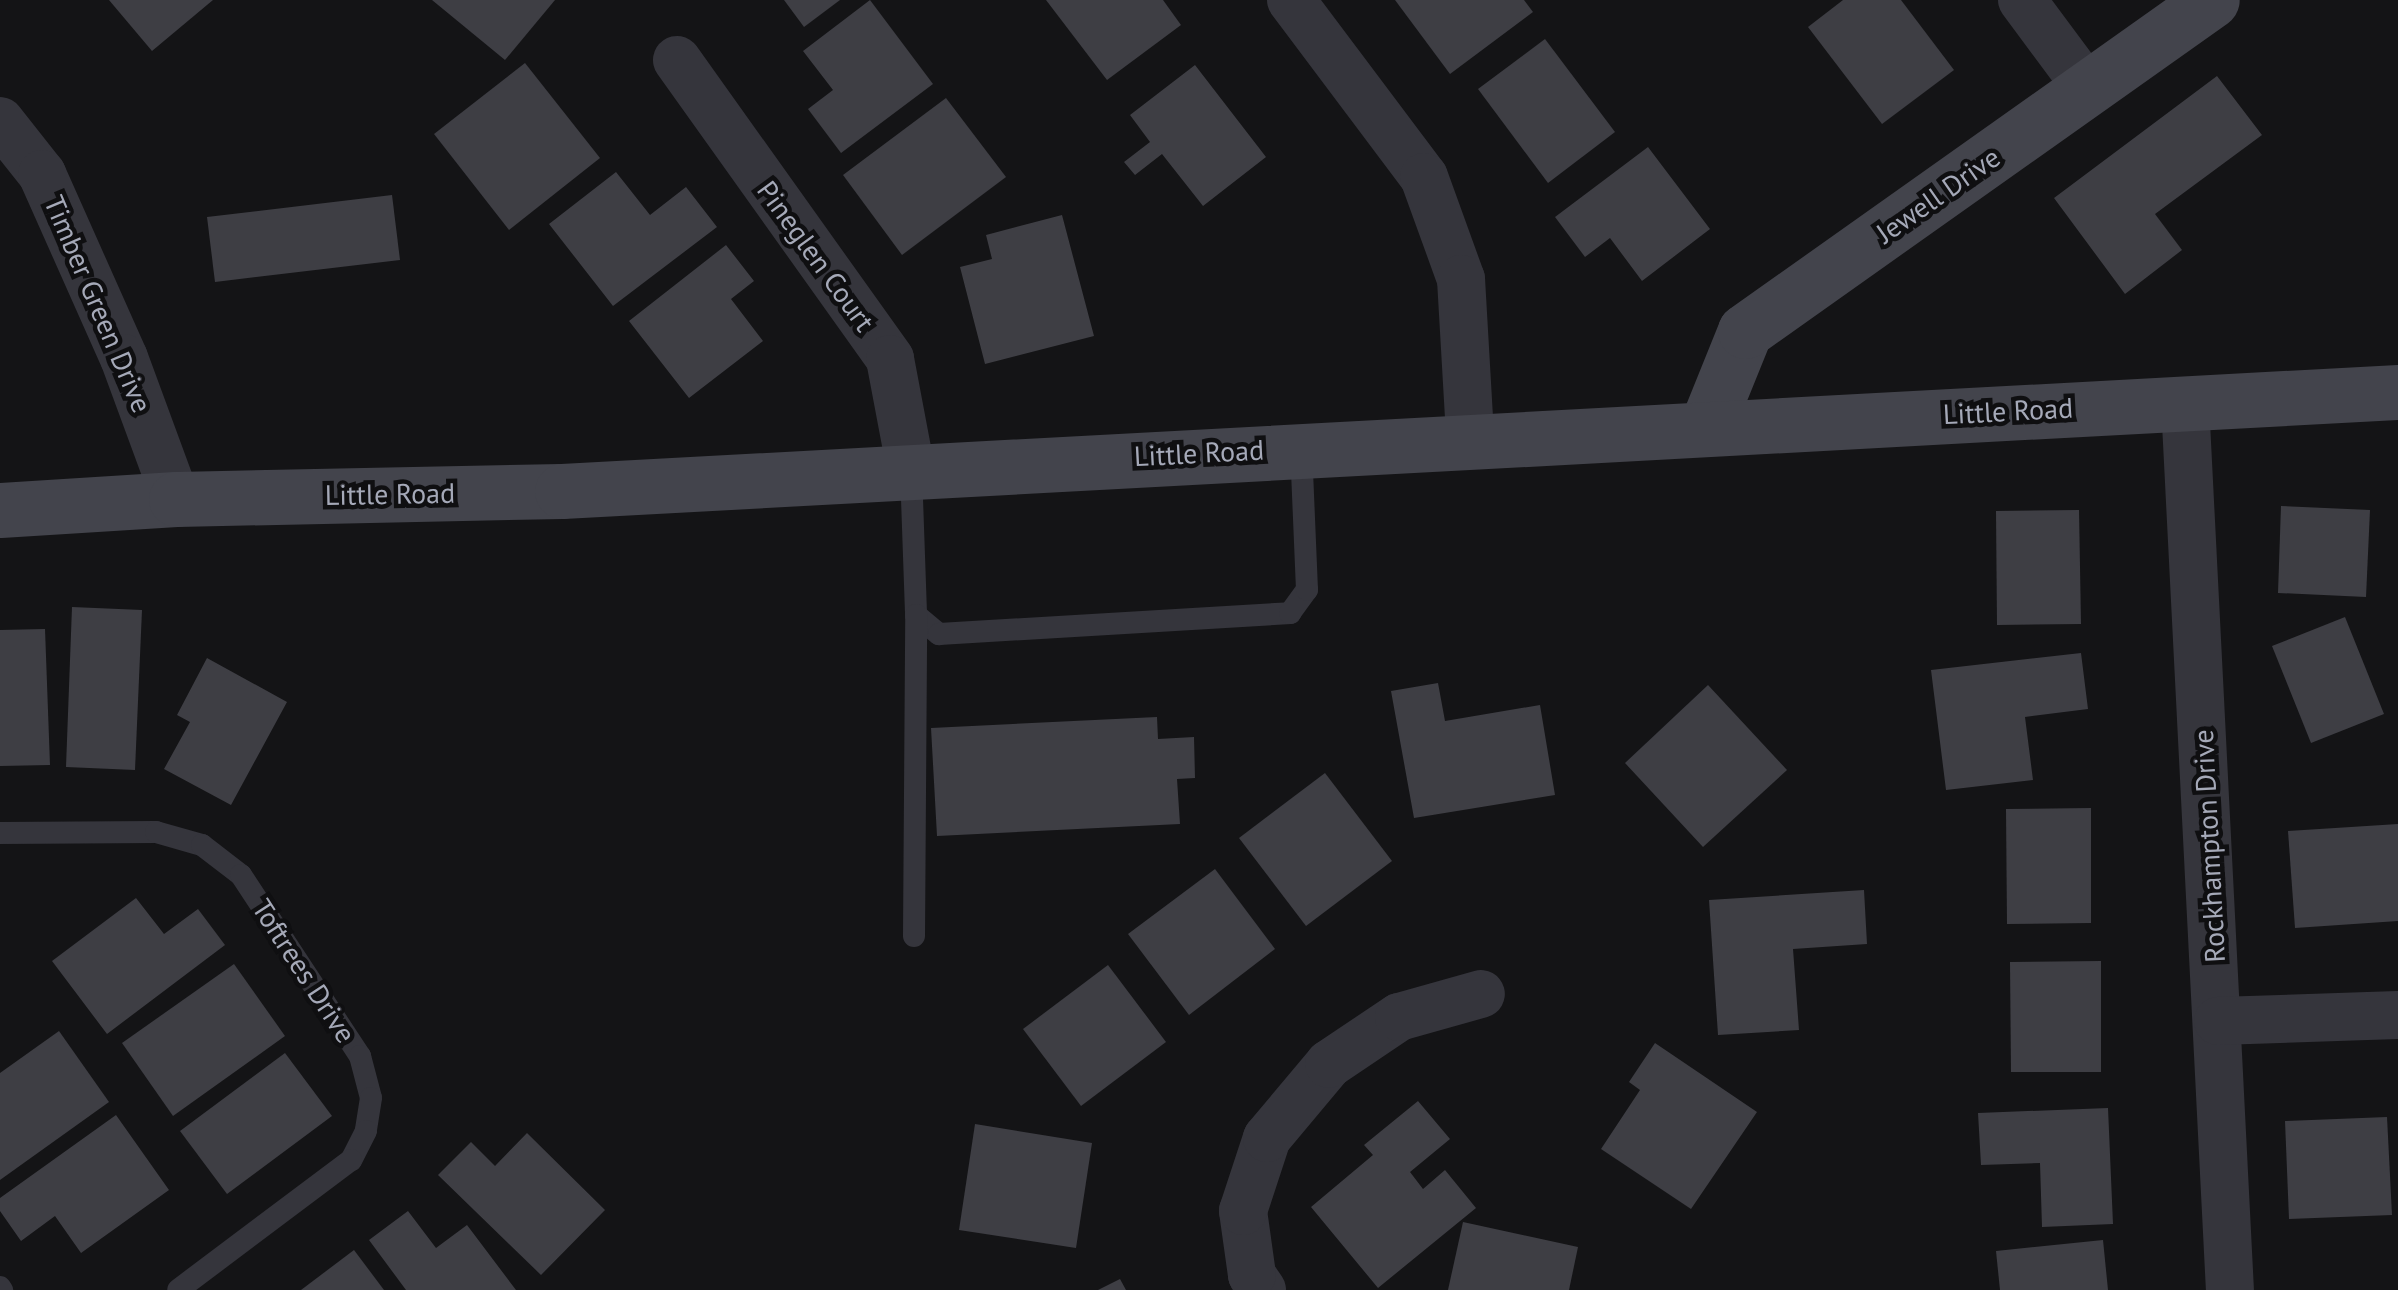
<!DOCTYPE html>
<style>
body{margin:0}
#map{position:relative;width:2398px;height:1290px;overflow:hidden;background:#141416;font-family:"PT Sans",sans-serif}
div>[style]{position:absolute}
.building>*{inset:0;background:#3e3e44}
.lane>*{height:22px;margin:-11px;padding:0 11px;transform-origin:11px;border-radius:11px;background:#35353c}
.street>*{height:48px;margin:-24px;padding:0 24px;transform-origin:24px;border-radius:24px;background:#35353c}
.secondary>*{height:55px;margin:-27.5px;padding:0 27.5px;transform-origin:27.5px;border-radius:27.5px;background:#43444c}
span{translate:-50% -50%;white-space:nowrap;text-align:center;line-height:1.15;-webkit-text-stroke:9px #0f0f11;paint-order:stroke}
.street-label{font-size:28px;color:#a5a9b8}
</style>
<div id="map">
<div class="building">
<div style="clip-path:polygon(109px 0,213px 0,152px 51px)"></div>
<div style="clip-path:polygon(432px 0,555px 0,505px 60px)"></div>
<div style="clip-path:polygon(784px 0,840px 0,804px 27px)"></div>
<div style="clip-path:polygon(870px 0,933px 84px,841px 153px,808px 109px,833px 90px,803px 51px)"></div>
<div style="clip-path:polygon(1046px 0,1163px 0,1181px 25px,1107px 80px)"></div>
<div style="clip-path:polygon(1395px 0,1524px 0,1533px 12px,1450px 74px)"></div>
<div style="clip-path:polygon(1843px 0,1901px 0,1954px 70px,1882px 124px,1808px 27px)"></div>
<div style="clip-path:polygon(1545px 39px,1615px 132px,1548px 183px,1478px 89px)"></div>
<div style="clip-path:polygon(525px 63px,600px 158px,509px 230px,434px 134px)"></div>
<div style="clip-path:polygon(1195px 65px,1266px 157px,1203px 206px,1162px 154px,1135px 175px,1124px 162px,1150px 142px,1130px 115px)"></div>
<div style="clip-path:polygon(2217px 76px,2262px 135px,2155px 214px,2182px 250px,2125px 294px,2054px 198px)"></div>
<div style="clip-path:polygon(946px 98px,1006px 177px,902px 255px,843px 175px)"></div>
<div style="clip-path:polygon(1648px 147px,1710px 229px,1642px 281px,1610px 238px,1585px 257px,1555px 217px)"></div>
<div style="clip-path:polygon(616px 172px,650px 215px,686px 187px,717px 227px,613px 306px,549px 224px)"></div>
<div style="clip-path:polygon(392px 195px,400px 260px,215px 282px,207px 217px)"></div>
<div style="clip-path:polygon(1062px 215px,1094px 336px,985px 364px,960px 267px,992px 259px,986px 235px)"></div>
<div style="clip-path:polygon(726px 245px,754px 281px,731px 299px,763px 341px,689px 398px,629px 321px)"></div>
<div style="clip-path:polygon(2281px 506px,2370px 510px,2366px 597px,2278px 593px)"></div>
<div style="clip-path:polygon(2079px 510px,2081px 624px,1997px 625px,1996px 511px)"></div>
<div style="clip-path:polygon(72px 607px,142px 610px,135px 770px,66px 767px)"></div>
<div style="clip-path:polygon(2345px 617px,2384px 714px,2311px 743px,2272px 646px)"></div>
<div style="clip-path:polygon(45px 629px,50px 765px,0 766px,0 630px)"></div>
<div style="clip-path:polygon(2081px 653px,2088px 709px,2025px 717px,2033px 780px,1946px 790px,1931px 670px)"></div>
<div style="clip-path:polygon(207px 658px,287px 702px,231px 805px,164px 769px,190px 722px,177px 715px)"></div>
<div style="clip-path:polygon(1438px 683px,1445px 721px,1540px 705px,1555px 795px,1414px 818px,1391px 691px)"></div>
<div style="clip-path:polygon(1708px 685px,1787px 770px,1703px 847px,1625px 763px)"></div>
<div style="clip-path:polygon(1157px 717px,1158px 739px,1194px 737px,1195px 778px,1177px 779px,1180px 824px,937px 836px,931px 728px)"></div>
<div style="clip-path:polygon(1325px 773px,1392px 861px,1306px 926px,1239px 838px)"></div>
<div style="clip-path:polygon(2091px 808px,2091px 923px,2007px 924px,2006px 809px)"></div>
<div style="clip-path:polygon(2398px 824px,2398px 921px,2295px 928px,2288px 831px)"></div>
<div style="clip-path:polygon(1215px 869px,1275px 949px,1189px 1015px,1128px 934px)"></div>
<div style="clip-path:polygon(1864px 890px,1867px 944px,1793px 949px,1799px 1030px,1718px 1035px,1709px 900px)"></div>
<div style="clip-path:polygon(136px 898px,164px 934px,198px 909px,225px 945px,107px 1034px,52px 961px)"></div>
<div style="clip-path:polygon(2101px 961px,2101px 1072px,2011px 1072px,2010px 962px)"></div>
<div style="clip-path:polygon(234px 964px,285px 1036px,173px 1116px,122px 1043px)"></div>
<div style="clip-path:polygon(1108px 965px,1166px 1042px,1081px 1106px,1023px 1029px)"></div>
<div style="clip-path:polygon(59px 1031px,109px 1102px,0 1180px,0 1073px)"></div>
<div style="clip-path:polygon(1655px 1043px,1757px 1112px,1691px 1209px,1601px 1149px,1640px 1090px,1629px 1082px)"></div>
<div style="clip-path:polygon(285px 1053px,332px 1116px,227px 1194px,180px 1131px)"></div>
<div style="clip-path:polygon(1418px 1101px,1450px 1139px,1410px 1172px,1423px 1189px,1445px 1170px,1476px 1208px,1378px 1288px,1311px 1207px,1373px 1155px,1364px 1145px)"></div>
<div style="clip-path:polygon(2108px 1108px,2113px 1224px,2042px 1227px,2040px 1163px,1981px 1165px,1978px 1113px)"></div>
<div style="clip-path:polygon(116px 1115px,169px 1190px,81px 1253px,55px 1216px,21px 1241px,0 1211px,0 1198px)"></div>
<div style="clip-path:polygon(2387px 1117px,2392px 1215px,2289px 1219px,2285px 1121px)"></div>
<div style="clip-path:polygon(975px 1124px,1092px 1143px,1076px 1248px,959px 1230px)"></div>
<div style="clip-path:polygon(527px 1133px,605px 1210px,541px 1275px,438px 1175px,471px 1142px,495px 1166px)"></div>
<div style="clip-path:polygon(408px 1211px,436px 1248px,467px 1225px,516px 1290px,406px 1290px,369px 1240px)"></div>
<div style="clip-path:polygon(1463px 1222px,1578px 1247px,1569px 1290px,1448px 1290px)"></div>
<div style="clip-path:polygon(2103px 1240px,2108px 1290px,2000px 1290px,1996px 1251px)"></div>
<div style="clip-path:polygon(354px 1250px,384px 1290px,301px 1290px)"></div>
<div style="clip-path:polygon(1120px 1279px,1126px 1290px,1098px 1290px)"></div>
</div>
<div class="lane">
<div style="left:911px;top:470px;width:145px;rotate:88deg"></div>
<div style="left:916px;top:615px;width:30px;rotate:40deg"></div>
<div style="left:939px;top:634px;width:352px;rotate:-3.4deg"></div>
<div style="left:1290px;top:613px;width:29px;rotate:-54deg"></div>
<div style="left:1307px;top:590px;width:142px;rotate:-92.4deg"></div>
<div style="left:0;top:833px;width:156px;rotate:-0.4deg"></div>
<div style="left:156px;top:832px;width:48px;rotate:15.8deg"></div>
<div style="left:202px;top:845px;width:49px;rotate:37.6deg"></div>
<div style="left:241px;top:875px;width:217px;rotate:56.7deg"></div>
<div style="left:360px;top:1056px;width:43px;rotate:75.3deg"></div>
<div style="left:371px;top:1098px;width:33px;rotate:99deg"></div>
<div style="left:366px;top:1131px;width:33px;rotate:117deg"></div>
<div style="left:351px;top:1160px;width:216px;rotate:143.1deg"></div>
<div style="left:914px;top:936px;width:321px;rotate:-89.6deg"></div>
<div style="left:0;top:1287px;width:4px;rotate:56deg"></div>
</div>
<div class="street">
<div style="left:1291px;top:0;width:221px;rotate:53.1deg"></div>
<div style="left:1424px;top:177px;width:109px;rotate:70.1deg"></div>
<div style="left:1461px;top:279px;width:158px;rotate:86.7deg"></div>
<div style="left:2022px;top:0;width:111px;rotate:53.4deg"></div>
<div style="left:677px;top:60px;width:367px;rotate:54.5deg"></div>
<div style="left:890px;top:359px;width:113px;rotate:79.3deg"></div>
<div style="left:0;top:121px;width:68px;rotate:51.6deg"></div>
<div style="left:42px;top:174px;width:201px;rotate:66deg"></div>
<div style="left:124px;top:358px;width:150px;rotate:69.8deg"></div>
<div style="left:2185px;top:403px;width:888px;rotate:87.1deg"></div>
<div style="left:2218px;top:1021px;width:180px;rotate:-1.9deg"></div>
<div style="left:1262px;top:1290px;width:18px;rotate:-124deg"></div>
<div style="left:1252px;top:1275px;width:65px;rotate:-98deg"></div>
<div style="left:1243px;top:1211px;width:77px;rotate:-71.8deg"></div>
<div style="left:1267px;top:1138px;width:97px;rotate:-50deg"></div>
<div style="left:1329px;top:1064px;width:84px;rotate:-33.9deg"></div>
<div style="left:1399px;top:1017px;width:85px;rotate:-15.7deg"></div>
</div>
<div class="secondary">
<div style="left:1707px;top:425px;width:101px;rotate:-68deg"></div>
<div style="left:1745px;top:331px;width:572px;rotate:-35.33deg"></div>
<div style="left:0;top:510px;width:176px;rotate:-3.6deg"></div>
<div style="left:176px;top:499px;width:386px;rotate:-1.2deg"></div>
<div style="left:562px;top:491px;width:1839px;rotate:-3.09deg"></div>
</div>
<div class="street-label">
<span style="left:1938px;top:195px;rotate:-35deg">Jewell Drive</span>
<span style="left:816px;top:256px;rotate:54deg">Pineglen Court</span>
<span style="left:98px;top:304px;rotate:67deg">Timber Green Drive</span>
<span style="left:2008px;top:411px;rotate:-3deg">Little Road</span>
<span style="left:1199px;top:453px;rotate:-3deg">Little Road</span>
<span style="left:390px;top:494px;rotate:-1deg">Little Road</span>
<span style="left:2209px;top:846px;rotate:-93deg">Rockhampton Drive</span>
<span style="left:304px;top:971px;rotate:57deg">Toftrees Drive</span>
</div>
</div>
